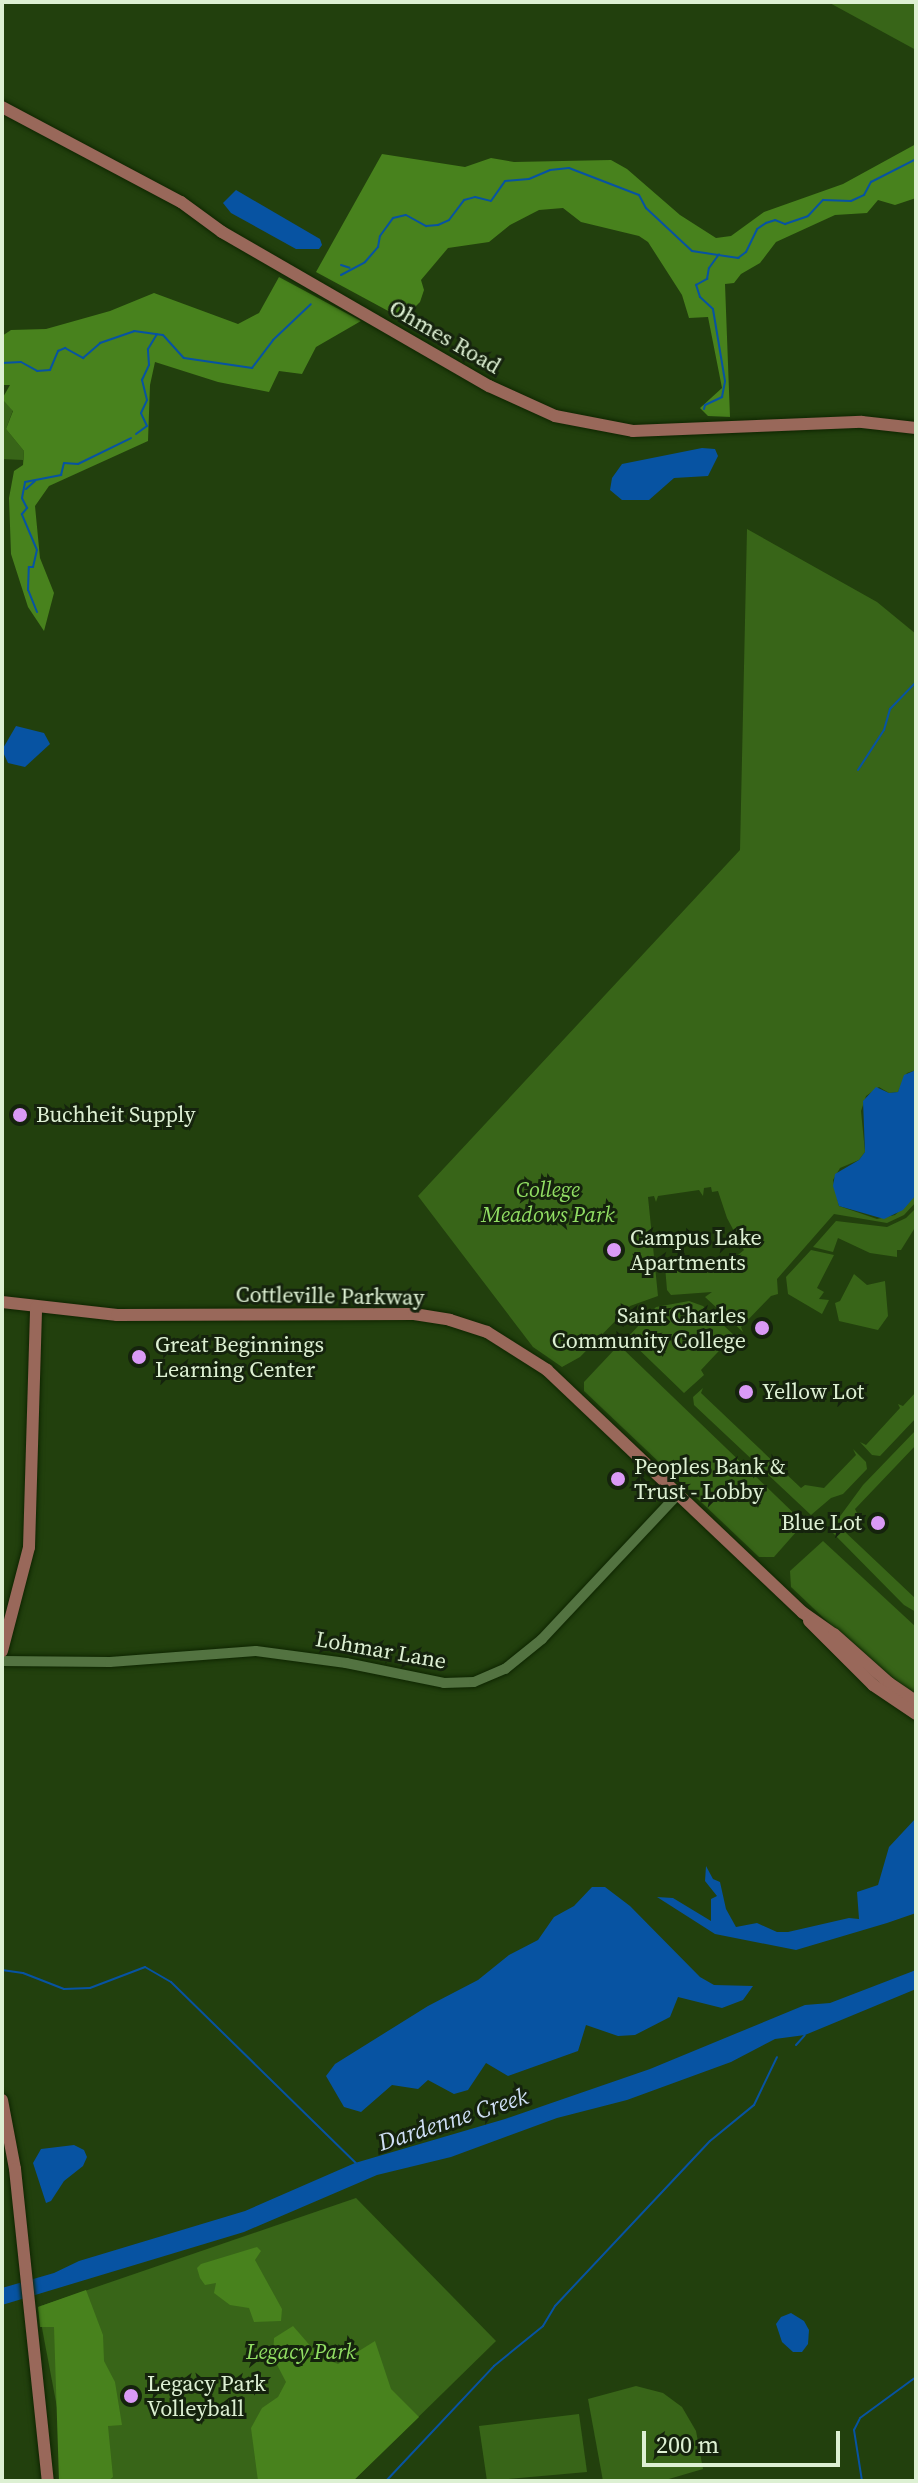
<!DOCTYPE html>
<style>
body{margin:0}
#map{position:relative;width:918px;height:2483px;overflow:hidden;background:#22400d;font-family:"Source Serif 4",serif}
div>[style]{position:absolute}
.green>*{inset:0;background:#386518}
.forest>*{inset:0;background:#48821d}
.water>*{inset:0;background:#0753a2}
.stream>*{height:2px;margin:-1px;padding:0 1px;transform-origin:1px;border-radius:1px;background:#0753a2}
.roads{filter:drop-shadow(0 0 2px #0e2501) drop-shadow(0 0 2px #0e2501)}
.minor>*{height:10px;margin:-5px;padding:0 5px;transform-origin:5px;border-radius:5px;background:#537341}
.major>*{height:12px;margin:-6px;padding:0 6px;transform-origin:6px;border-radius:6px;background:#99685a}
.dots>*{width:22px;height:22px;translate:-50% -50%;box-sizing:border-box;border:4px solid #15230d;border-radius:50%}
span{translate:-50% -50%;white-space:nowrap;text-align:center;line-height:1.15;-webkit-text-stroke:6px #15230d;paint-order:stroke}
.street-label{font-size:22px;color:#ddf0d3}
.poi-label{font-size:22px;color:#ddf0d3}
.left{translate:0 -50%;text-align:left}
.right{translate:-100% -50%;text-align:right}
.park-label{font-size:22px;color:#91de63;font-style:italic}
.water-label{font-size:24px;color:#cfdff5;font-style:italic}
.frame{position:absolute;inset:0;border:4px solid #ddf0d3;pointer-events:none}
.scale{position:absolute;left:642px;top:2431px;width:198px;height:36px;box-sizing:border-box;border:4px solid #ddf0d3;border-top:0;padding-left:10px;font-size:24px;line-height:28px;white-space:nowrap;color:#ddf0d3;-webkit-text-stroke:6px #15230d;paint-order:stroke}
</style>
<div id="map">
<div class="green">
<div style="clip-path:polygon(828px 2px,916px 2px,916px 50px)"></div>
<div style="clip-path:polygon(2px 399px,13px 410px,6px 429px,24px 451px,23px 460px,2px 459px)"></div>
<div style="clip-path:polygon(747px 529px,877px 602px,916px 634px,916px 1070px,907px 1073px,898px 1092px,889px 1093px,879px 1087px,866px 1096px,861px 1111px,865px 1152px,859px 1160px,840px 1168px,833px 1180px,839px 1206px,877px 1219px,895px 1215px,916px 1195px,916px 1202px,904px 1215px,887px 1223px,834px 1214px,777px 1279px,778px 1294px,771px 1296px,741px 1327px,743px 1332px,705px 1297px,712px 1292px,671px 1295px,667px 1290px,665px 1266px,669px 1272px,738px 1263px,738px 1255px,744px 1250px,727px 1218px,718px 1191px,712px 1192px,711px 1187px,704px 1188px,703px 1196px,699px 1190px,658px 1196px,656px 1202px,654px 1196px,648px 1197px,658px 1296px,630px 1306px,580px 1357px,562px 1367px,533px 1347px,418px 1196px,740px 850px)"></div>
<div style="clip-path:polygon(916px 1208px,916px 1226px,901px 1250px,897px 1250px,897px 1257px,870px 1253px,838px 1238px,833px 1252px,813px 1247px,836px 1221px,887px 1227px,906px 1218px)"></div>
<div style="clip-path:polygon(811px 1250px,834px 1255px,817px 1288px,824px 1292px,819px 1299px,829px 1300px,822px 1314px,788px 1294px,786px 1277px)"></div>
<div style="clip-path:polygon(854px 1274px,867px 1285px,885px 1281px,888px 1316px,878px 1330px,839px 1321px,835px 1303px,840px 1301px)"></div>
<div style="clip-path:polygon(689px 1301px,703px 1306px,738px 1339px,732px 1337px,701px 1370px,704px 1375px,684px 1393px,627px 1338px,656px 1307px)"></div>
<div style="clip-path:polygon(622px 1348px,804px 1523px,774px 1557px,759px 1557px,584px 1391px,584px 1382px,615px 1349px)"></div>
<div style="clip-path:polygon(703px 1388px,701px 1393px,801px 1488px,805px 1485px,824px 1488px,856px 1455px,853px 1449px,866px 1462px,867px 1469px,843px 1494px,831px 1498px,811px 1515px,694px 1405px,693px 1397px)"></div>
<div style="clip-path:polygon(916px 1392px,916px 1418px,880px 1456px,872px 1455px,860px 1442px,866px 1445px,900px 1408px,898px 1404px,903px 1406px)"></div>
<div style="clip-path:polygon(916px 1430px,916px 1445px,855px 1509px,858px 1515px,843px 1530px,916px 1599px,916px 1612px,904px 1605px,830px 1530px,863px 1485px)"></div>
<div style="clip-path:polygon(823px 1541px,916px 1627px,916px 1696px,873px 1665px,791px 1587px,790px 1571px)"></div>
<div style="clip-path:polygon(356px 2198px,496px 2341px,353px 2481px,71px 2481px,38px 2307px)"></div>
<div style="clip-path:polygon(636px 2386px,663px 2393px,682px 2407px,696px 2431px,703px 2469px,662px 2481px,603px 2481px,588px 2399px)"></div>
<div style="clip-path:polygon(579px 2414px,587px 2472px,487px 2481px,479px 2426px)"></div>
</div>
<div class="forest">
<div style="clip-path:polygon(916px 144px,916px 198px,895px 205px,878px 200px,867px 213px,835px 215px,776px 242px,760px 263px,741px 274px,734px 283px,725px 284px,730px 417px,708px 416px,700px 408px,722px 388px,708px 317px,689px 318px,682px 295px,648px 242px,639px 236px,581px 222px,563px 208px,539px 210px,510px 225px,489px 242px,448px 248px,421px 280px,424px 290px,420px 302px,403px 319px,316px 272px,382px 154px,465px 167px,491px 158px,514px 162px,611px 160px,627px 169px,680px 215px,716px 238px,731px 236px,764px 212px,843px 184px)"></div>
<div style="clip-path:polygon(279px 277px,361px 321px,316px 347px,302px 374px,279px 371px,269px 392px,218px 382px,155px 362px,150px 385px,148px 441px,49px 486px,35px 506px,40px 558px,54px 593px,44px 631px,28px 607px,11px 554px,9px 498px,14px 471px,23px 465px,24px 451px,6px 429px,13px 411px,2px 399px,10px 385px,2px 385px,2px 336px,11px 330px,46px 329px,110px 311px,154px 293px,238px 324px,259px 313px)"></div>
<div style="clip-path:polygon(257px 2247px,261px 2251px,255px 2260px,282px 2309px,281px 2321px,254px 2322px,249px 2308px,230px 2305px,214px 2293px,216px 2283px,205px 2285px,200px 2278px,197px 2268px,201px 2264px)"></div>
<div style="clip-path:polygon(86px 2290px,103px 2335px,104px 2361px,115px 2382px,122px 2425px,108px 2426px,113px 2477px,108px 2481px,59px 2481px,54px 2327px,40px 2327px,38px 2307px)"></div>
<div style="clip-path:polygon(293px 2326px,320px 2357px,338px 2364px,375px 2341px,391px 2389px,419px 2417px,353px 2481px,258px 2481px,251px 2428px,262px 2408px,278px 2397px,286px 2382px,273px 2357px,274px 2338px)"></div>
</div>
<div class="water">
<div style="clip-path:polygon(236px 190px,320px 239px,322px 245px,319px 249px,296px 249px,231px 213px,223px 203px)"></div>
<div style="clip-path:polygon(702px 448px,715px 449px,718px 456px,708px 476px,674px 478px,649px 500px,622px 500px,610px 490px,612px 478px,622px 464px)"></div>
<div style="clip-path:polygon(16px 726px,44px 733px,50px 744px,25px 767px,8px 763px,2px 750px)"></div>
<div style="clip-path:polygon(916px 1070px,916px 1195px,903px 1210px,884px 1219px,839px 1206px,833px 1186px,835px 1174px,859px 1160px,865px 1152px,863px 1101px,876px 1087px,889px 1093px,898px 1092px,904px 1075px)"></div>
<div style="clip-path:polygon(916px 1818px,916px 1913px,887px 1923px,796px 1950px,715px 1934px,657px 1897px,673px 1898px,711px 1921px,711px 1899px,717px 1896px,705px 1881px,706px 1866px,713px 1879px,720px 1882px,726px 1909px,736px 1927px,757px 1923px,777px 1932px,788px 1932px,849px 1918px,859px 1919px,857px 1892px,878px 1885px,889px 1847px)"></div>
<div style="clip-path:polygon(592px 1887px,605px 1887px,630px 1906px,700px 1977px,714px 1985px,753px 1986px,743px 2000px,722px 2008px,678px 1997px,670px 2017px,635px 2035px,618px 2036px,586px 2025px,578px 2051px,508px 2076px,486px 2063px,468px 2090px,454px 2094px,428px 2080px,418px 2089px,392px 2085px,361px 2112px,344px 2107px,326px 2076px,335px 2064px,428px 2006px,478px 1980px,509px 1955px,538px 1940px,554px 1917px,574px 1906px)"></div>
<div style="clip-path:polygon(916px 1970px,916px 1989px,805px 2035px,775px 2039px,731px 2062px,627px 2100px,557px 2118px,451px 2157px,377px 2175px,244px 2232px,2px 2305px,2px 2288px,54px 2273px,79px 2261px,245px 2211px,355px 2163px,505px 2119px,650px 2069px,805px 2005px,830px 2003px)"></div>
<div style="clip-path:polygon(74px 2145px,84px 2150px,87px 2157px,83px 2166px,64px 2181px,51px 2201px,46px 2203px,33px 2163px,41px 2149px)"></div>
<div style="clip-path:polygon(791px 2313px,804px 2321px,809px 2330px,808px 2344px,802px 2352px,793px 2352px,782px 2342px,776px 2324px,781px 2317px)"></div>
</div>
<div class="stream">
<div style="left:341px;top:265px;width:9px;rotate:18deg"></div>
<div style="left:341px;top:275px;width:27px;rotate:-28deg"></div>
<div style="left:365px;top:262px;width:20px;rotate:-49deg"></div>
<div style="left:378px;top:247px;width:11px;rotate:-80deg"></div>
<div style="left:380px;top:236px;width:22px;rotate:-54deg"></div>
<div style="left:393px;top:218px;width:13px;rotate:-13deg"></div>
<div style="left:406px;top:215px;width:23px;rotate:29deg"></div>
<div style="left:426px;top:226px;width:12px;rotate:-5deg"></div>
<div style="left:438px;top:225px;width:12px;rotate:-24deg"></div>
<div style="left:449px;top:220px;width:25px;rotate:-53deg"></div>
<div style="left:464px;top:200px;width:11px;rotate:-15deg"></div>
<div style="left:475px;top:197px;width:16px;rotate:14deg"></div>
<div style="left:491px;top:201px;width:24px;rotate:-55deg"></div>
<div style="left:505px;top:181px;width:24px;rotate:-5deg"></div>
<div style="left:529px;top:179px;width:23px;rotate:-23deg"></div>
<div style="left:550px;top:170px;width:19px;rotate:-6deg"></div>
<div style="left:569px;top:168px;width:75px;rotate:21.1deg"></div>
<div style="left:639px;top:195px;width:15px;rotate:62deg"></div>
<div style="left:646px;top:208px;width:63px;rotate:43.1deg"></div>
<div style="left:692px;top:251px;width:47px;rotate:8.7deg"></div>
<div style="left:738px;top:258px;width:10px;rotate:-37deg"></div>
<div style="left:746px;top:252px;width:25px;rotate:-64deg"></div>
<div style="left:757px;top:229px;width:11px;rotate:-34deg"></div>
<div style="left:766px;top:223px;width:9px;rotate:-18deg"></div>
<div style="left:775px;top:220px;width:11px;rotate:22deg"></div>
<div style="left:785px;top:224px;width:24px;rotate:-19deg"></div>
<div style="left:808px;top:216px;width:22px;rotate:-47deg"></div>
<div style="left:823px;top:200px;width:28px;rotate:2deg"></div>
<div style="left:851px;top:201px;width:14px;rotate:-25deg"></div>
<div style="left:864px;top:195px;width:15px;rotate:-62deg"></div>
<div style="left:871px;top:182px;width:51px;rotate:-27.1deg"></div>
<div style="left:2px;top:363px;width:19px;rotate:-3deg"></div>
<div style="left:21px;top:362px;width:18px;rotate:29deg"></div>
<div style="left:37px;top:371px;width:13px;rotate:-4deg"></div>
<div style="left:50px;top:370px;width:21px;rotate:-67deg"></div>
<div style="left:58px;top:351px;width:8px;rotate:-23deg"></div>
<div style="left:65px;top:348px;width:21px;rotate:29deg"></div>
<div style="left:83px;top:358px;width:23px;rotate:-41deg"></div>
<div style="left:100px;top:343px;width:36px;rotate:-19deg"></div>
<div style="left:134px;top:331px;width:29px;rotate:8deg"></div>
<div style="left:163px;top:335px;width:31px;rotate:48deg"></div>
<div style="left:184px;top:358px;width:69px;rotate:8.4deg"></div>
<div style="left:252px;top:368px;width:35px;rotate:-53deg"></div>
<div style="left:273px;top:340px;width:52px;rotate:-43.5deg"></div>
<div style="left:704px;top:409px;width:4px;rotate:-76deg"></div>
<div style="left:705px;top:405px;width:19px;rotate:-25deg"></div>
<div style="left:722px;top:397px;width:16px;rotate:-79deg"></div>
<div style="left:725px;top:381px;width:73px;rotate:-99.5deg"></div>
<div style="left:713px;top:309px;width:18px;rotate:-137deg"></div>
<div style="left:700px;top:297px;width:13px;rotate:-108deg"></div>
<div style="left:696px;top:285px;width:13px;rotate:-29deg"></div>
<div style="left:707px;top:279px;width:11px;rotate:-80deg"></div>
<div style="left:709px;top:268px;width:17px;rotate:-54deg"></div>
<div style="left:136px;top:434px;width:14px;rotate:-36deg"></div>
<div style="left:147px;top:426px;width:14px;rotate:-115deg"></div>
<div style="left:141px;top:413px;width:14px;rotate:-65deg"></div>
<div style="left:147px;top:400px;width:21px;rotate:-104deg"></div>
<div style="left:142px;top:380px;width:17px;rotate:-65deg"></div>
<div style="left:149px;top:365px;width:16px;rotate:-94deg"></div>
<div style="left:148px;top:349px;width:17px;rotate:-59deg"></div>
<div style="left:26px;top:489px;width:12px;rotate:-42deg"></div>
<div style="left:37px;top:612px;width:24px;rotate:-112deg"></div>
<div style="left:28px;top:590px;width:23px;rotate:-88deg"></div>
<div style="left:29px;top:567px;width:4px"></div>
<div style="left:33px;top:567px;width:17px;rotate:-77deg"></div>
<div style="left:37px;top:550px;width:39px;rotate:-113deg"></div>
<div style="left:22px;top:514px;width:8px;rotate:-50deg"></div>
<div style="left:27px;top:508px;width:11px;rotate:-117deg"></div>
<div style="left:22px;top:498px;width:16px;rotate:-79deg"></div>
<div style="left:25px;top:482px;width:37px;rotate:-11deg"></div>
<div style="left:61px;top:475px;width:12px;rotate:-76deg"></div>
<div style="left:64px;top:463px;width:14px;rotate:4deg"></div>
<div style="left:78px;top:464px;width:59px;rotate:-26.1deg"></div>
<div style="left:858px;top:770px;width:48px;rotate:-57deg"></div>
<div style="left:884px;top:730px;width:22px;rotate:-74deg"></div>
<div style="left:890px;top:709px;width:37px;rotate:-46deg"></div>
<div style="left:2px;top:1970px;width:21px;rotate:8deg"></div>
<div style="left:23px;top:1973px;width:44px;rotate:21.3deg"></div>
<div style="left:64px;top:1989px;width:26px;rotate:-2deg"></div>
<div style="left:90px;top:1988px;width:59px;rotate:-20.9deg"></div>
<div style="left:145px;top:1967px;width:30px;rotate:30deg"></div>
<div style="left:171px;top:1982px;width:259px;rotate:44.4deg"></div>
<div style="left:796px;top:2045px;width:13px;rotate:-48deg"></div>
<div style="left:386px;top:2481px;width:158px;rotate:-46.8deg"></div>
<div style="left:494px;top:2366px;width:63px;rotate:-39.2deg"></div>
<div style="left:543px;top:2326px;width:23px;rotate:-59deg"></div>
<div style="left:555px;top:2306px;width:226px;rotate:-46.8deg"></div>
<div style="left:710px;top:2141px;width:57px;rotate:-39.3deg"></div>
<div style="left:754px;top:2105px;width:53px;rotate:-64.4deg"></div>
<div style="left:862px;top:2481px;width:52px;rotate:-98.9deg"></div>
<div style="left:854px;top:2430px;width:13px;rotate:-63deg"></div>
<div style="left:860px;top:2418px;width:69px;rotate:-36.2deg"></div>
</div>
<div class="roads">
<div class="minor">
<div style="left:2px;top:1661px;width:108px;rotate:0.5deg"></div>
<div style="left:110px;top:1662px;width:146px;rotate:-4.3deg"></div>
<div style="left:256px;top:1651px;width:91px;rotate:7.6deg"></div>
<div style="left:346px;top:1663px;width:100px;rotate:11.5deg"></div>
<div style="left:444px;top:1683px;width:30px;rotate:-2deg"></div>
<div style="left:474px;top:1682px;width:34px;rotate:-23deg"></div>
<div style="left:505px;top:1669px;width:48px;rotate:-39deg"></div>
<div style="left:542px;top:1639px;width:199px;rotate:-46.8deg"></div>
</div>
<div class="major">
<div style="left:2px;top:107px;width:203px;rotate:28deg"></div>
<div style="left:181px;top:202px;width:51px;rotate:36.2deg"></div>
<div style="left:222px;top:232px;width:308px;rotate:30deg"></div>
<div style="left:489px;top:386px;width:72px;rotate:24.4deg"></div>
<div style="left:555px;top:416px;width:79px;rotate:10.9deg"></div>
<div style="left:633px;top:431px;width:229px;rotate:-2.3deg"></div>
<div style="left:862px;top:422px;width:54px;rotate:6.3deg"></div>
<div style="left:2px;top:1302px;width:116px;rotate:6.4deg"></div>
<div style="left:117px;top:1315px;width:297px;rotate:-0.2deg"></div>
<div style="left:414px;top:1314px;width:36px;rotate:9deg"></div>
<div style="left:450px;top:1320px;width:39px;rotate:18deg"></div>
<div style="left:487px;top:1332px;width:71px;rotate:32.3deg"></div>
<div style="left:547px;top:1370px;width:352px;rotate:43.5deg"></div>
<div style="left:802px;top:1612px;width:39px;rotate:35deg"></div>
<div style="left:834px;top:1634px;width:74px;rotate:41.7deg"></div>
<div style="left:889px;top:1683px;width:32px;rotate:34deg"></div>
<div style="left:809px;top:1621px;width:91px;rotate:45deg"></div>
<div style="left:873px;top:1685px;width:52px;rotate:34deg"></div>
<div style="left:2px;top:1651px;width:107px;rotate:-75.4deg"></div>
<div style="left:29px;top:1547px;width:240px;rotate:-88.3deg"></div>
<div style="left:2px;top:2100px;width:70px;rotate:79.3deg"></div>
<div style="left:15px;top:2169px;width:314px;rotate:84deg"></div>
</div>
</div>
<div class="dots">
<div style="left:20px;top:1115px;background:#da9af6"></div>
<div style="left:614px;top:1250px;background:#da9af6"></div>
<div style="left:762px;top:1328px;background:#da9af6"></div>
<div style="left:139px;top:1357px;background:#da9af6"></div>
<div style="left:746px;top:1392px;background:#da9af6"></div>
<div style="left:618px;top:1479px;background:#da9af6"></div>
<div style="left:878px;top:1523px;background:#da9af6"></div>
<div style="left:131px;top:2396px;background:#da9af6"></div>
</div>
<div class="street-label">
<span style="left:445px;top:337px;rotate:30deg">Ohmes Road</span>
<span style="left:330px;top:1296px;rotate:1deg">Cottleville Parkway</span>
<span style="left:381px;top:1650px;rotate:10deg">Lohmar Lane</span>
</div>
<div class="poi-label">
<span class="left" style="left:36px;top:1115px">Buchheit Supply</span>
<span class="left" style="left:630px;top:1250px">Campus Lake<br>Apartments</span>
<span class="right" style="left:746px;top:1328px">Saint Charles<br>Community College</span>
<span class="left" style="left:155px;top:1357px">Great Beginnings<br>Learning Center</span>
<span class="left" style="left:762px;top:1392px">Yellow Lot</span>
<span class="left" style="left:634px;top:1479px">Peoples Bank &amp;<br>Trust - Lobby</span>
<span class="right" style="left:862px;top:1523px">Blue Lot</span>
<span class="left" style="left:147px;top:2396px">Legacy Park<br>Volleyball</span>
</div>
<div class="park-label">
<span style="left:548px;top:1202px">College<br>Meadows Park</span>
<span style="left:301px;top:2352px">Legacy Park</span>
</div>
<div class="water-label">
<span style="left:453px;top:2119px;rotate:-18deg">Dardenne Creek</span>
</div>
<div class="frame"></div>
<div class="scale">200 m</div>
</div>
